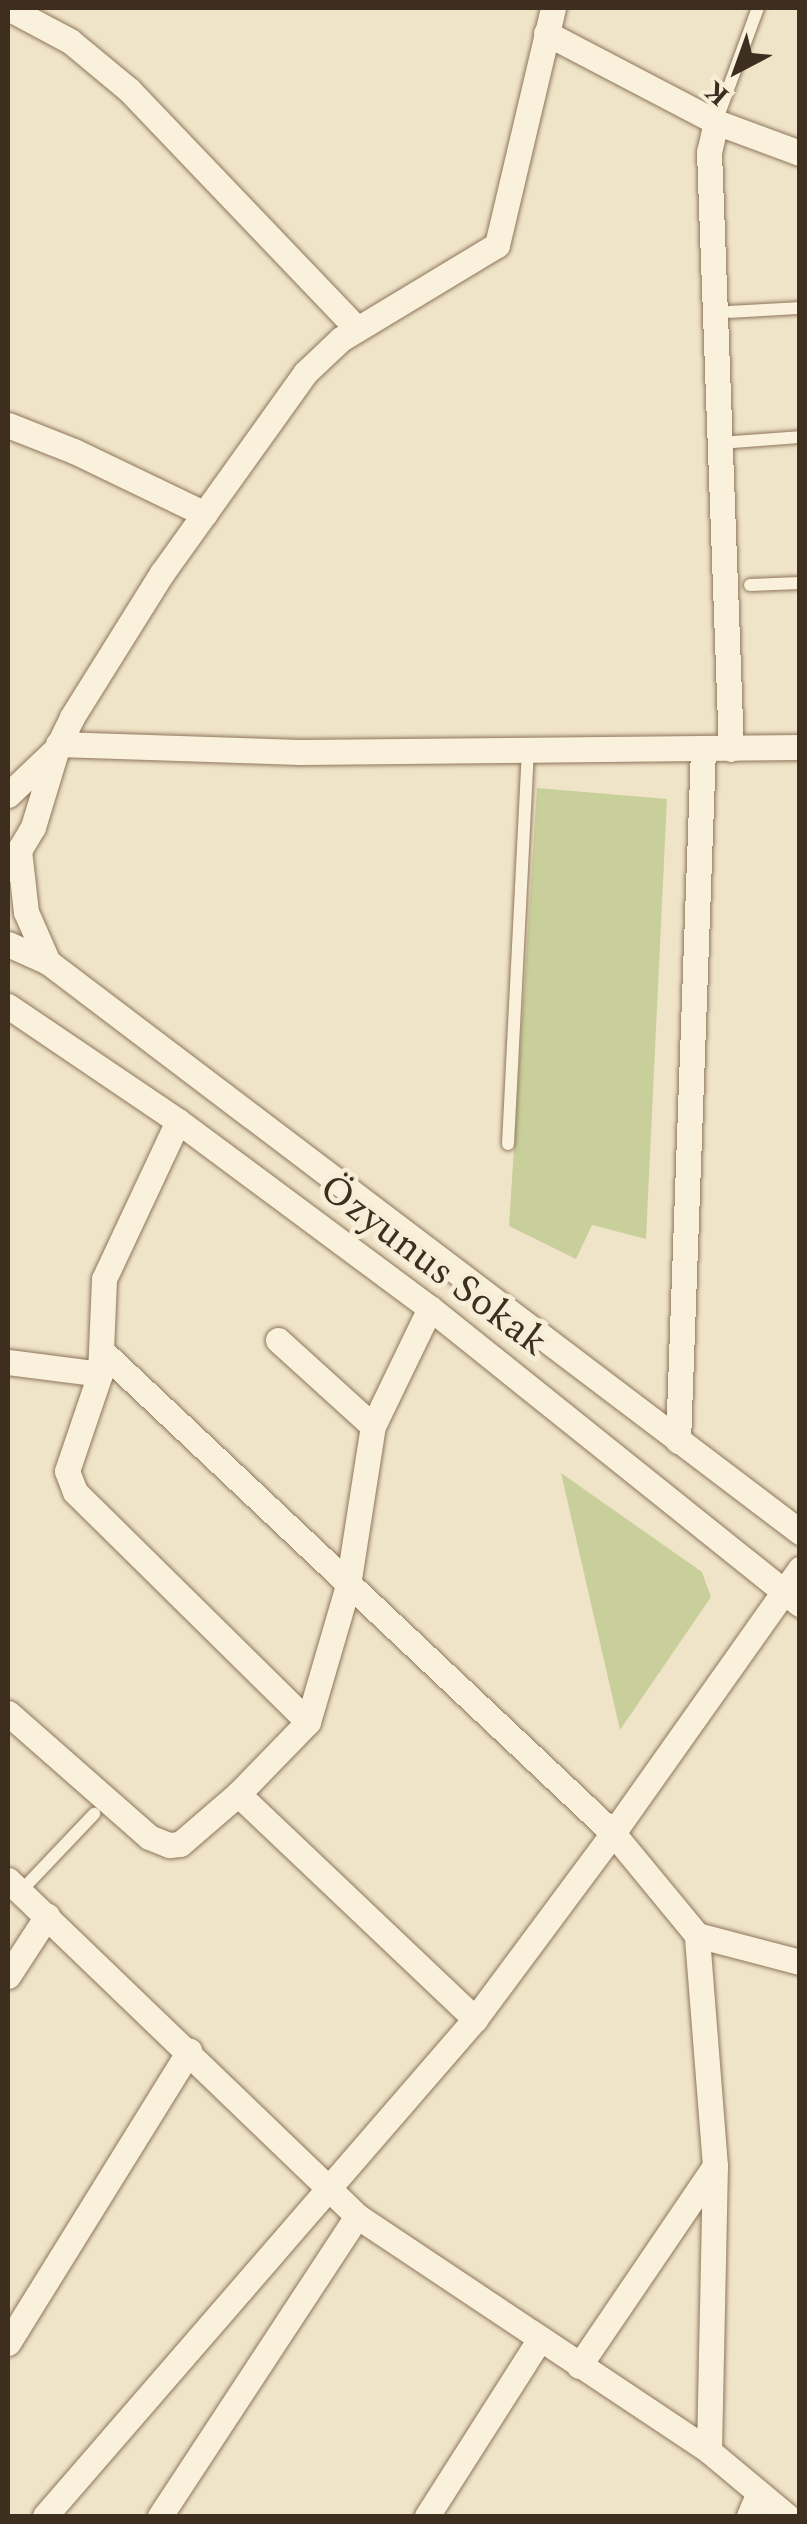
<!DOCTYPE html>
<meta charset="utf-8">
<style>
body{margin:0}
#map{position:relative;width:807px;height:2524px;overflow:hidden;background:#f0e4c8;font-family:Spectral,serif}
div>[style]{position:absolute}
.green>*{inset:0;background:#c9cf9b}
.roads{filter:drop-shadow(0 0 2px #8d765c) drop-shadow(0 0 2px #8d765c)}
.service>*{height:12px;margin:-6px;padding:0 6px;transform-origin:6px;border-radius:6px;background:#faf1dc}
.minor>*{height:25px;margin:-12.5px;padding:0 12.5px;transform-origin:12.5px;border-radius:12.5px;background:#faf1dc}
span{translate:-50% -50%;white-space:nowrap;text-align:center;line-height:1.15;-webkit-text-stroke:10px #f7eed8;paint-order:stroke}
.street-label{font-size:40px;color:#3d2e20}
.frame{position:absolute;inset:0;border:10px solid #3d2e20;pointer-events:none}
.north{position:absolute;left:687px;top:20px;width:100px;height:100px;-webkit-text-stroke:8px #f7eed8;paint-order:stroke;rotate:221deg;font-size:28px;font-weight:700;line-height:40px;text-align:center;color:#3d2e20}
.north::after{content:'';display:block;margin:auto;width:35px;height:45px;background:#3d2e20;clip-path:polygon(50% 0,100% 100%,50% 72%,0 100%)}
</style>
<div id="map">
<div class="green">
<div style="clip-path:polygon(537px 788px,667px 799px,646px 1239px,592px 1225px,576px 1259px,509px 1226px)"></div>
<div style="clip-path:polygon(561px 1473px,702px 1572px,711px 1597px,620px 1730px)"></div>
</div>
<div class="roads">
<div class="service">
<div style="left:716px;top:122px;width:121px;rotate:-69.8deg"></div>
<div style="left:730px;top:312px;width:70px;rotate:-3.3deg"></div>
<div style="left:719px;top:443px;width:81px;rotate:-4.2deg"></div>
<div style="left:750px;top:585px;width:50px;rotate:-2.3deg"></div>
<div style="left:508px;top:1144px;width:397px;rotate:-87.1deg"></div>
<div style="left:20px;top:1892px;width:108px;rotate:-46.5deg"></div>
</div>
<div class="minor">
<div style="left:8px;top:8px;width:70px;rotate:28deg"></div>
<div style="left:70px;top:41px;width:77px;rotate:39.7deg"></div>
<div style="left:129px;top:90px;width:330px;rotate:46.3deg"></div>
<div style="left:546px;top:33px;width:192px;rotate:27.6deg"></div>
<div style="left:716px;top:122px;width:90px;rotate:20.3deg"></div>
<div style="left:716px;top:122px;width:31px;rotate:103deg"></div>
<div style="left:709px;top:152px;width:597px;rotate:87.89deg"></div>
<div style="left:8px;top:425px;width:71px;rotate:21.5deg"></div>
<div style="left:74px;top:451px;width:145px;rotate:25.7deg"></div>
<div style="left:58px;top:744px;width:242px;rotate:1.9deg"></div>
<div style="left:300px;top:752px;width:500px;rotate:-0.57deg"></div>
<div style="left:8px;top:795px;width:62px;rotate:-43.7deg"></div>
<div style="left:19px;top:850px;width:62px;rotate:83.6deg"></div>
<div style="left:26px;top:912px;width:55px;rotate:66.3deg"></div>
<div style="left:8px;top:869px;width:49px;rotate:-59.2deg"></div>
<div style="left:33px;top:827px;width:83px;rotate:-73.1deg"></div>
<div style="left:57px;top:748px;width:34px;rotate:-64deg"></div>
<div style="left:72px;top:717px;width:170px;rotate:-58deg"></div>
<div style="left:162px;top:573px;width:246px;rotate:-54.4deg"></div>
<div style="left:305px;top:373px;width:50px;rotate:-43.4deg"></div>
<div style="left:341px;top:339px;width:182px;rotate:-31.1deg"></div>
<div style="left:497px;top:245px;width:244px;rotate:-76.7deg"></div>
<div style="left:8px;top:944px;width:44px;rotate:24.2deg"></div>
<div style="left:48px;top:962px;width:944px;rotate:37.16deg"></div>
<div style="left:8px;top:1006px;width:205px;rotate:34.1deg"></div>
<div style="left:178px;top:1121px;width:314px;rotate:36.6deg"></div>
<div style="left:430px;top:1308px;width:474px;rotate:38.7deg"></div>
<div style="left:178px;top:1121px;width:174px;rotate:115.1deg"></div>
<div style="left:104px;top:1279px;width:95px;rotate:92.4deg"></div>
<div style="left:100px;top:1374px;width:102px;rotate:108.8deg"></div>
<div style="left:67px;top:1471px;width:22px;rotate:69deg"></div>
<div style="left:75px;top:1492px;width:327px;rotate:44.6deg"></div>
<div style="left:278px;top:1340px;width:128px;rotate:42.2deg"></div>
<div style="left:8px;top:1362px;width:93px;rotate:7.4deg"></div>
<div style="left:678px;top:1441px;width:691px;rotate:-87.93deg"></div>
<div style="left:8px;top:1713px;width:188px;rotate:41.3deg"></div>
<div style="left:149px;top:1837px;width:22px;rotate:22deg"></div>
<div style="left:169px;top:1845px;width:11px;rotate:-5deg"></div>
<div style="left:180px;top:1844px;width:77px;rotate:-40.8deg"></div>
<div style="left:238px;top:1794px;width:100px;rotate:-45.8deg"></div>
<div style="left:308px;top:1722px;width:143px;rotate:-73.7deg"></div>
<div style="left:348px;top:1585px;width:161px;rotate:-81.1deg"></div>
<div style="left:373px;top:1426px;width:131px;rotate:-64.2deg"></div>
<div style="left:238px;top:1794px;width:327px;rotate:43.5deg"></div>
<div style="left:8px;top:1880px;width:484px;rotate:43.9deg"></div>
<div style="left:357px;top:2216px;width:423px;rotate:33.7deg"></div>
<div style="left:709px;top:2451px;width:102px;rotate:39.8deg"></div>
<div style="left:697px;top:1935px;width:106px;rotate:14.7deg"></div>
<div style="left:8px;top:1976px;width:72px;rotate:-57deg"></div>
<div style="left:8px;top:2343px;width:344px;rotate:-58.2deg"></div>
<div style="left:579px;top:2366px;width:242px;rotate:-55.8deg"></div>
<div style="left:709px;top:2451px;width:285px;rotate:-88.8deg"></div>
<div style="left:715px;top:2166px;width:232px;rotate:-94.5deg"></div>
<div style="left:697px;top:1935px;width:132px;rotate:-129.5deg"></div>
<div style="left:613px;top:1833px;width:324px;rotate:-54.7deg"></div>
<div style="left:45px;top:2516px;width:657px;rotate:-49.13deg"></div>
<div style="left:475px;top:2019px;width:232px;rotate:-53.4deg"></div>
<div style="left:613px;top:1833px;width:700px;rotate:-136.68deg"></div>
<div style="left:160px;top:2516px;width:359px;rotate:-56.7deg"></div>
<div style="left:427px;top:2516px;width:209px;rotate:-57.5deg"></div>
<div style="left:749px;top:2516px;width:25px;rotate:-67deg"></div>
</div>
</div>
<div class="street-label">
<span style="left:433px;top:1266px;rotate:37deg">Özyunus Sokak</span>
</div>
<div class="frame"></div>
<div class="north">K</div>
</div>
